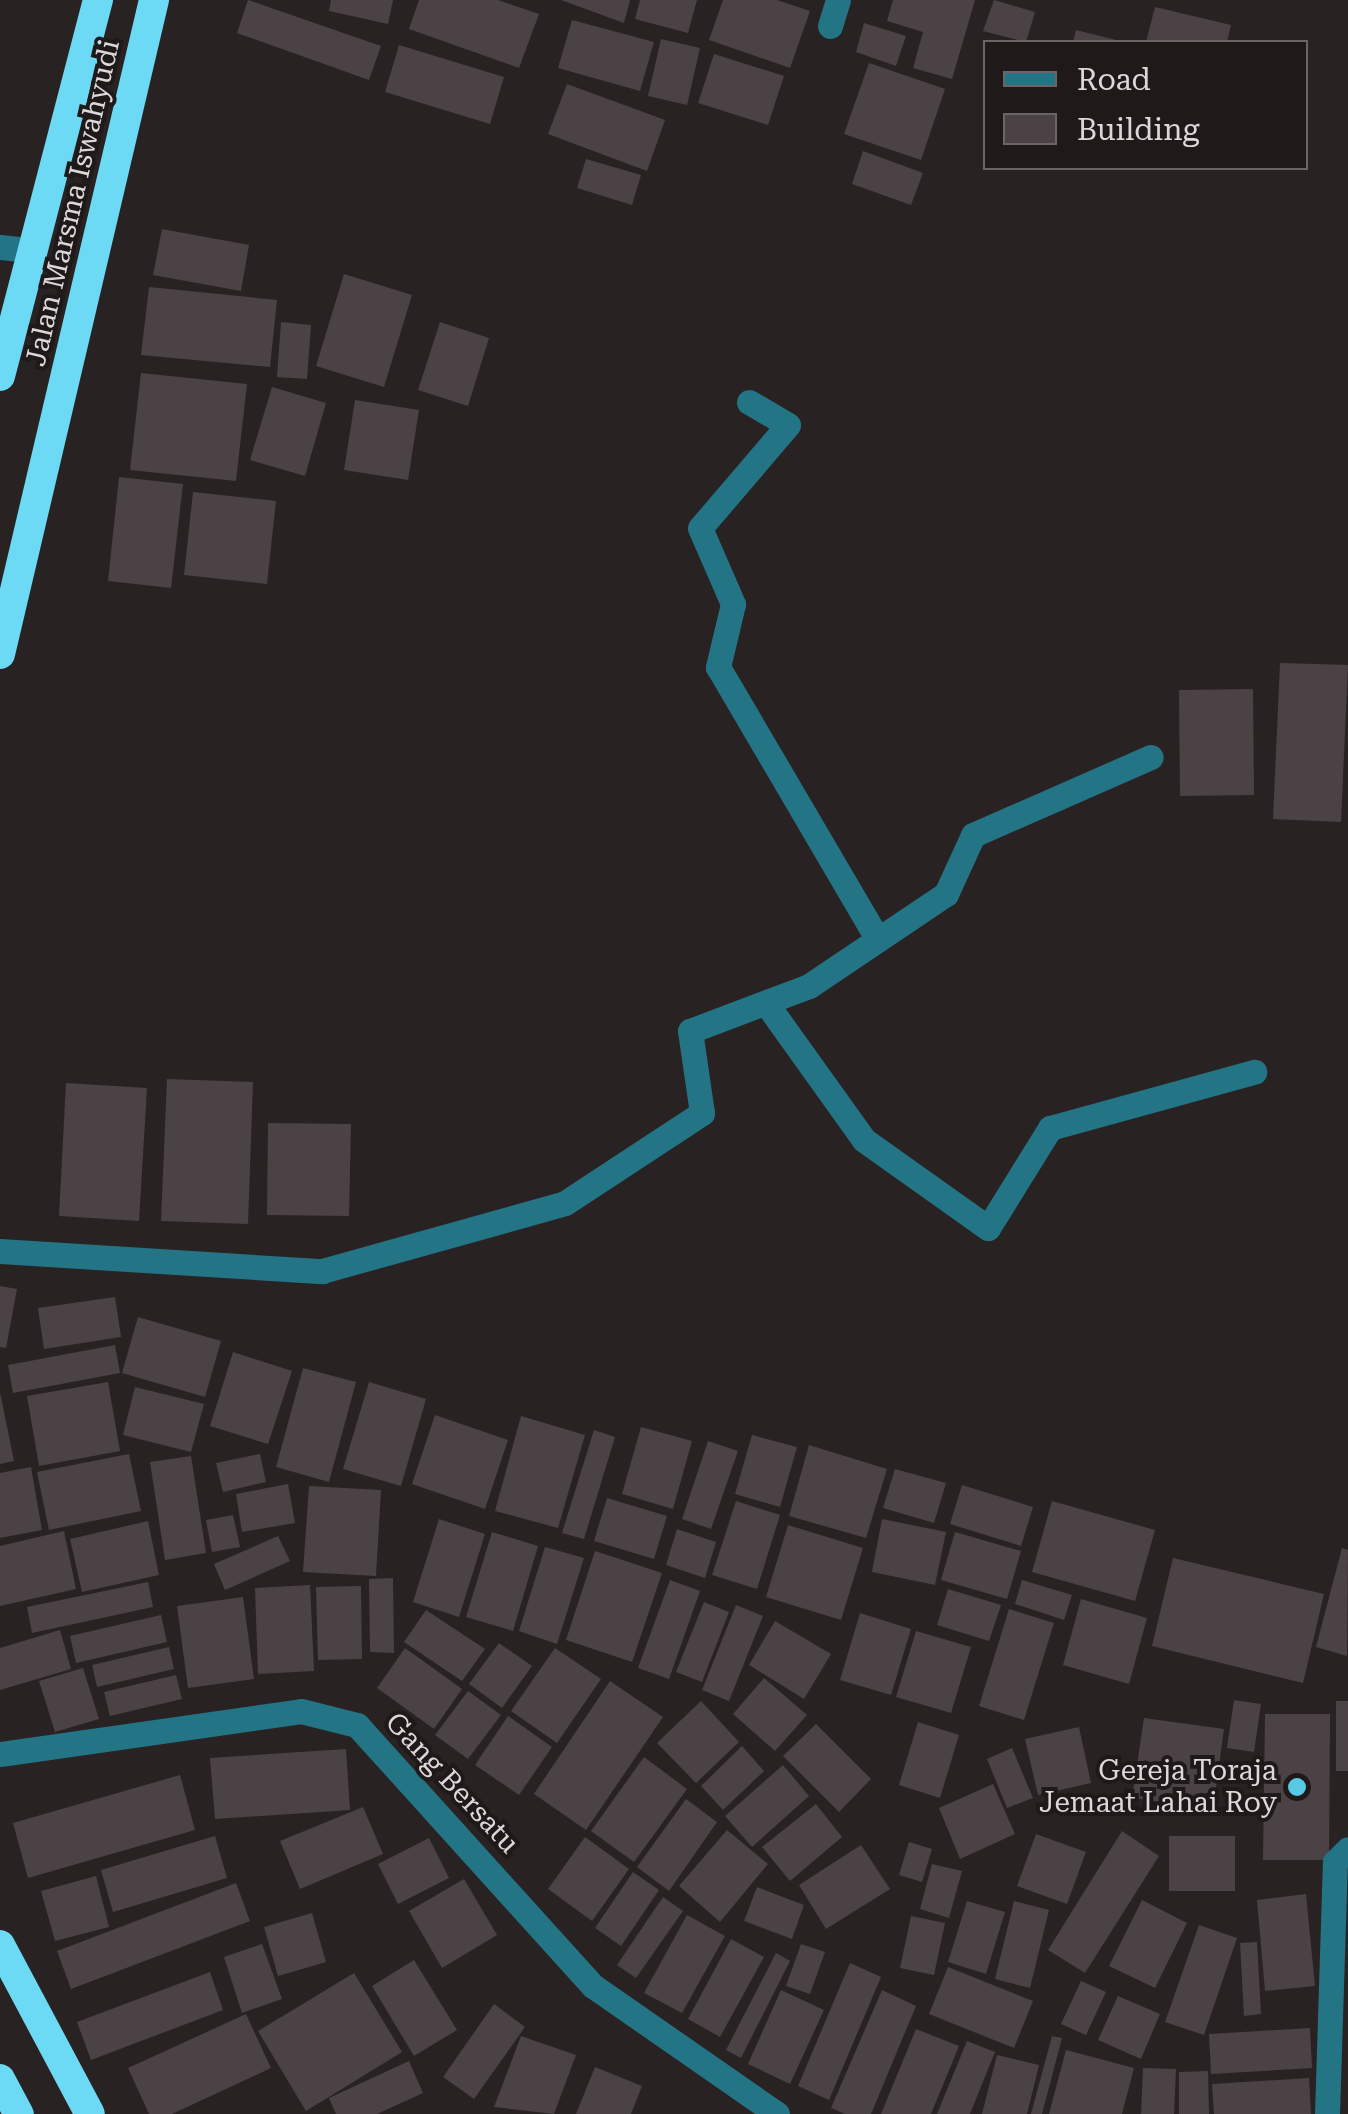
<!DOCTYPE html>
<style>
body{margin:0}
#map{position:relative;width:1348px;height:2114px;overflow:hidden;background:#292223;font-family:"Roboto Serif",serif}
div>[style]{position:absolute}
.building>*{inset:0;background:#4a4244}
.minor>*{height:25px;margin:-12.5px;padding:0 12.5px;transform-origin:12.5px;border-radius:12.5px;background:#237485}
.highway>*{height:30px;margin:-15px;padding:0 15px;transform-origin:15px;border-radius:15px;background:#6cdaf4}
.dots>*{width:28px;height:28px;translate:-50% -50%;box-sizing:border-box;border:5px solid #1f191a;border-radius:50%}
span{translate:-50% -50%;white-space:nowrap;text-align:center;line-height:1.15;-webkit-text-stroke:8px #1f191a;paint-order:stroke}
.street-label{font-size:28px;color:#dcd7d8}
.poi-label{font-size:28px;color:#dcd7d8}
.right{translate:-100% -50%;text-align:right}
.legend{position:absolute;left:983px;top:40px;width:325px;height:130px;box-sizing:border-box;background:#1f191a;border:2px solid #6b6566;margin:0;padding:12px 18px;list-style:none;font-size:30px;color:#dcd7d8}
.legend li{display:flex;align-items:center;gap:20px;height:50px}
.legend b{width:50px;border:2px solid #6b6566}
</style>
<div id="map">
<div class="building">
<div style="clip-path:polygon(248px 0,381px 46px,369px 80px,237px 33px)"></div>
<div style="clip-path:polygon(331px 0,393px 0,388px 24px,329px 11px)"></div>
<div style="clip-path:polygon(419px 0,498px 0,539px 14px,519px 68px,409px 29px)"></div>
<div style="clip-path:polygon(561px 0,630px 0,624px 23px)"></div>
<div style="clip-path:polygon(640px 0,697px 0,688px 33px,635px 19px)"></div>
<div style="clip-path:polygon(723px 0,777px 0,810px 11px,790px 68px,709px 40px)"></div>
<div style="clip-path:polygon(893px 0,975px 0,952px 79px,913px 68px,923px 32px,887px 21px)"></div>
<div style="clip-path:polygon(994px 0,1035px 12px,1026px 42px,983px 31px)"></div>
<div style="clip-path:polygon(1155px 7px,1231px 25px,1227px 42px,1146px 42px)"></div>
<div style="clip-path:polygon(572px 20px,654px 42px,640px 91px,558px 68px)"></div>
<div style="clip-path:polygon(864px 23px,906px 36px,896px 66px,856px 52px)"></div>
<div style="clip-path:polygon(1076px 30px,1120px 41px,1119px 42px,1073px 42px)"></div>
<div style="clip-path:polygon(661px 39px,700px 48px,687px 105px,648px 96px)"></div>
<div style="clip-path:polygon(399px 45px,504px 77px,490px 124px,385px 92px)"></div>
<div style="clip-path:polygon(714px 54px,784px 76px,768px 125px,698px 103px)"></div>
<div style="clip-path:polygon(869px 63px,945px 89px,921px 160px,844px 134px)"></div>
<div style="clip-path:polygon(567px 84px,665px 120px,647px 171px,548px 134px)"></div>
<div style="clip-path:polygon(863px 151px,923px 173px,911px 205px,852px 184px)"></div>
<div style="clip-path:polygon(586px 159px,641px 175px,632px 205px,577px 188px)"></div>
<div style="clip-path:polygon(162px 229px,249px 245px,241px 291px,153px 275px)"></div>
<div style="clip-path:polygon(344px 274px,412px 295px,384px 387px,316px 366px)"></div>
<div style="clip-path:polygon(149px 287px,277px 300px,270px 367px,141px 355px)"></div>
<div style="clip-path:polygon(281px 322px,311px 325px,307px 379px,277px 377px)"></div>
<div style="clip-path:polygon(440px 322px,489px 338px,468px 406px,418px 390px)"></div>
<div style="clip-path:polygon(141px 373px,247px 384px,236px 481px,130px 470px)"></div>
<div style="clip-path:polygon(272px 387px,326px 403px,305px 476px,250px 460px)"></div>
<div style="clip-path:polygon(355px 400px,419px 410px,408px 480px,344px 470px)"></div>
<div style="clip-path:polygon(119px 477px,183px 484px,171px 588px,108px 581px)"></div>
<div style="clip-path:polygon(193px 492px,276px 501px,267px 584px,184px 575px)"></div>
<div style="clip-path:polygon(1280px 663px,1348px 665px,1341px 822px,1273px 819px)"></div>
<div style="clip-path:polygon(1253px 689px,1254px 795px,1180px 796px,1179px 690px)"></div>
<div style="clip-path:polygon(167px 1079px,253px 1082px,248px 1224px,161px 1221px)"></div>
<div style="clip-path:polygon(66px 1083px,147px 1088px,139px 1221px,59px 1216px)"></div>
<div style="clip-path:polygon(268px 1123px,351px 1124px,349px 1216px,267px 1215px)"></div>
<div style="clip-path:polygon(0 1286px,17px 1289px,6px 1348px,0 1347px)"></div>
<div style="clip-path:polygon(115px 1297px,121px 1337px,44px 1349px,38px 1308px)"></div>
<div style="clip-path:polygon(138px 1317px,221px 1341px,205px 1397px,122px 1373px)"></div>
<div style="clip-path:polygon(115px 1345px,120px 1373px,13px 1393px,8px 1365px)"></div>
<div style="clip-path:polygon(233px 1352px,292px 1371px,268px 1444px,210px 1426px)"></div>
<div style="clip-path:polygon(303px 1368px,356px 1382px,329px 1482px,276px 1467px)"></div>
<div style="clip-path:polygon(108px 1382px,120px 1451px,39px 1466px,27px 1396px)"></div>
<div style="clip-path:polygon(369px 1382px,426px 1399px,401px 1486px,343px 1469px)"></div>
<div style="clip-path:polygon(135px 1387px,204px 1404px,191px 1452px,123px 1435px)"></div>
<div style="clip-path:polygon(0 1392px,14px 1461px,0 1464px)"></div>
<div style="clip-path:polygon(435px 1415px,508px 1440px,485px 1509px,412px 1484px)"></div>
<div style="clip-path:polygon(521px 1416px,585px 1435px,558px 1528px,495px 1511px)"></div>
<div style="clip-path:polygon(641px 1427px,692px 1441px,673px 1509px,622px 1494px)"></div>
<div style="clip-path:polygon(594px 1430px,615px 1437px,584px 1539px,562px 1533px)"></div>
<div style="clip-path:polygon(752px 1435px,797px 1447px,780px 1507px,735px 1494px)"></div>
<div style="clip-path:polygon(708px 1441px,738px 1451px,711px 1529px,682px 1519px)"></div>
<div style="clip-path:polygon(809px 1445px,887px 1469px,866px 1538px,789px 1516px)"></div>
<div style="clip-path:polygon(129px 1454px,141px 1511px,49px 1530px,37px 1472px)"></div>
<div style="clip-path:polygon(260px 1454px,266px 1482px,223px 1492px,216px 1463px)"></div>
<div style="clip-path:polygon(191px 1456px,206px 1553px,165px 1560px,150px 1462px)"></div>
<div style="clip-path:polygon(31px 1467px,42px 1530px,0 1538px,0 1473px)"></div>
<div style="clip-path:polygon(895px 1469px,946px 1483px,934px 1523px,883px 1508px)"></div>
<div style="clip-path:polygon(288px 1484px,295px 1523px,242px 1532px,236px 1494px)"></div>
<div style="clip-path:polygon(962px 1485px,1033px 1507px,1021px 1546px,950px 1524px)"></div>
<div style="clip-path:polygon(309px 1486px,381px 1490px,376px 1576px,303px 1572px)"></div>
<div style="clip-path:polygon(607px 1498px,667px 1516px,654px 1559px,594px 1541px)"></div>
<div style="clip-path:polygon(736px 1501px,780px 1515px,757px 1589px,712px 1575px)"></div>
<div style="clip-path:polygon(1052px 1501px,1155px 1530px,1135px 1601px,1032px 1572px)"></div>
<div style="clip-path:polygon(233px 1515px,240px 1547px,212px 1552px,206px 1520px)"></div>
<div style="clip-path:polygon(439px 1519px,485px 1534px,459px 1617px,413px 1602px)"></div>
<div style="clip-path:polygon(882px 1519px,946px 1532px,935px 1585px,872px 1572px)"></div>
<div style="clip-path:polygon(148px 1521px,159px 1575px,82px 1592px,70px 1539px)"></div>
<div style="clip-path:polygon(788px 1525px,863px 1548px,841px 1620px,766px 1597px)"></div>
<div style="clip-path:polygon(677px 1529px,716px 1542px,705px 1578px,666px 1565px)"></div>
<div style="clip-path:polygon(64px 1531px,76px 1589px,0 1606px,0 1546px)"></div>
<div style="clip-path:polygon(492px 1532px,538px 1546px,513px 1631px,466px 1617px)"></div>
<div style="clip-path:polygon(955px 1532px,1021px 1551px,1007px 1599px,941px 1580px)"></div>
<div style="clip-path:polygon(278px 1536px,290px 1561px,225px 1590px,214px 1564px)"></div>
<div style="clip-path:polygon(545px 1547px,584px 1558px,557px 1644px,519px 1631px)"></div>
<div style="clip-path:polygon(1342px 1548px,1348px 1550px,1347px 1656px,1316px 1647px)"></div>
<div style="clip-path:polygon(595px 1551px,662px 1573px,632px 1662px,566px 1640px)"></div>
<div style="clip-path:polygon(1173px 1558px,1324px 1594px,1303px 1683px,1152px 1646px)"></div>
<div style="clip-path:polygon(393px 1578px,394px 1653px,370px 1652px,369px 1579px)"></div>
<div style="clip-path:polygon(670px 1580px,700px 1591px,669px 1679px,638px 1668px)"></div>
<div style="clip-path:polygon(1022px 1580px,1072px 1595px,1064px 1620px,1015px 1604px)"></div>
<div style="clip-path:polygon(148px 1582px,153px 1607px,32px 1633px,27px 1607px)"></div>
<div style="clip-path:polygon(310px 1585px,314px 1671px,258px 1674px,255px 1588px)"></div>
<div style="clip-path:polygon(361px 1586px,362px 1659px,318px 1660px,316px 1587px)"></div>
<div style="clip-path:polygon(948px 1589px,1001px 1605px,989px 1641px,937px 1625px)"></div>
<div style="clip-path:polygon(243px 1597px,254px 1679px,188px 1688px,177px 1606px)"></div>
<div style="clip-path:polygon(1081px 1599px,1147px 1618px,1129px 1684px,1063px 1665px)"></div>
<div style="clip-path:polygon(704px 1602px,729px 1612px,702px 1682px,676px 1672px)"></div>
<div style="clip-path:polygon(736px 1605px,763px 1616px,729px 1701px,702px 1690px)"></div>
<div style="clip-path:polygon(1009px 1609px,1054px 1623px,1024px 1720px,979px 1706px)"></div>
<div style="clip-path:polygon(426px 1610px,485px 1649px,462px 1681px,404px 1642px)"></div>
<div style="clip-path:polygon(860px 1613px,911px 1629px,891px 1695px,840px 1680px)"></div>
<div style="clip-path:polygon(161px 1615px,167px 1642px,76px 1663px,70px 1636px)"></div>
<div style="clip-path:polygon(775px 1621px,831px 1654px,804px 1699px,749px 1665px)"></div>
<div style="clip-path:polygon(60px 1630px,71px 1669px,0 1690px,0 1648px)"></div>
<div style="clip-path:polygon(916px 1631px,971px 1647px,951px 1713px,896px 1697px)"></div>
<div style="clip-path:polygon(499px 1643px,532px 1666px,502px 1708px,469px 1684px)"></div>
<div style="clip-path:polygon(169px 1647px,174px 1669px,97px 1687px,92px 1665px)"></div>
<div style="clip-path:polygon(405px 1648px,462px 1689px,434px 1729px,377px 1688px)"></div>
<div style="clip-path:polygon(555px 1648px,601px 1679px,557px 1743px,511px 1711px)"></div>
<div style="clip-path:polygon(83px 1668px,99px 1719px,55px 1732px,39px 1681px)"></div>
<div style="clip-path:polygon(176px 1675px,182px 1699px,110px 1716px,104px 1692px)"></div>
<div style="clip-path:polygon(764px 1678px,807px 1715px,775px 1751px,733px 1714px)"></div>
<div style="clip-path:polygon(610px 1681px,663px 1717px,586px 1830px,534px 1794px)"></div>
<div style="clip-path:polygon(468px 1691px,501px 1715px,468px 1759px,435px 1735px)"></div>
<div style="clip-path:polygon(1234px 1700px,1261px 1704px,1254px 1752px,1227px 1748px)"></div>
<div style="clip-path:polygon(701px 1701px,739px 1742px,696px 1783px,657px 1743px)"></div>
<div style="clip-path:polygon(1336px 1701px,1348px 1701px,1348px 1771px,1336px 1771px)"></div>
<div style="clip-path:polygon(1265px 1714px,1330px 1714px,1329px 1860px,1263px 1860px)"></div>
<div style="clip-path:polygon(508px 1716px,552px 1747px,519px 1795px,475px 1765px)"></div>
<div style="clip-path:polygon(1144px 1718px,1224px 1729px,1213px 1809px,1132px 1798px)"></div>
<div style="clip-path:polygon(918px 1722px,959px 1735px,940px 1798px,899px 1785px)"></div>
<div style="clip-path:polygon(816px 1724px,871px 1779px,839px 1812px,783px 1756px)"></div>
<div style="clip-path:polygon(1079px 1727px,1091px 1783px,1038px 1795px,1025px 1739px)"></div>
<div style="clip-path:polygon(742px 1746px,764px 1771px,723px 1810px,701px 1786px)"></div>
<div style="clip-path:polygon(1012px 1748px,1033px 1798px,1007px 1808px,987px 1759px)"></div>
<div style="clip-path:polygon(346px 1749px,350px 1810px,215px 1819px,210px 1758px)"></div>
<div style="clip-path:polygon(644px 1757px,687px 1789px,634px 1862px,591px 1831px)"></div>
<div style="clip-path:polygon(783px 1765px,809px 1796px,752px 1847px,725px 1816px)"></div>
<div style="clip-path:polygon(180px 1775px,195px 1830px,28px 1878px,13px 1823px)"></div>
<div style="clip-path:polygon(993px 1784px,1015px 1834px,960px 1859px,939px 1808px)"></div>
<div style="clip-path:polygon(686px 1799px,717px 1822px,669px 1891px,637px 1867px)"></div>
<div style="clip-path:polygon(816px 1804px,842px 1837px,790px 1881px,762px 1847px)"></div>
<div style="clip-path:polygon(363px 1807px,383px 1854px,300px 1889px,280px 1841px)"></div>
<div style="clip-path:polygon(727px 1830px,768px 1864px,720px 1922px,679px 1886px)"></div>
<div style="clip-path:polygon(1122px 1831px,1159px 1856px,1085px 1973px,1048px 1950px)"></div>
<div style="clip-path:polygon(1036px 1834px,1086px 1852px,1067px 1904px,1017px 1886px)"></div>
<div style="clip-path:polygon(215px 1836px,227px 1878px,113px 1912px,101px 1870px)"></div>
<div style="clip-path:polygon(1169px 1836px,1235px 1836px,1235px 1891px,1169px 1891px)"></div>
<div style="clip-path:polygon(585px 1837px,629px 1869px,592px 1921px,548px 1889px)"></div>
<div style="clip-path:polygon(429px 1838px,449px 1878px,398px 1904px,378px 1864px)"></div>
<div style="clip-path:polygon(909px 1842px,932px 1849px,922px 1882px,899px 1875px)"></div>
<div style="clip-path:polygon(861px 1845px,890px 1889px,826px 1929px,799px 1885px)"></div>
<div style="clip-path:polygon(932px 1864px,962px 1871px,949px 1918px,920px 1909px)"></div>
<div style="clip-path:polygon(633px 1872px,659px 1890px,621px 1946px,595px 1928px)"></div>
<div style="clip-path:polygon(96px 1876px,109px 1927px,55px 1941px,41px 1891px)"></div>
<div style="clip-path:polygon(464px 1879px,497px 1935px,442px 1968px,409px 1911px)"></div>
<div style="clip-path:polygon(236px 1883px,250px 1921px,71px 1989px,57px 1951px)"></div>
<div style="clip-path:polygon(757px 1887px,804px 1905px,792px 1939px,744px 1921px)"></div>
<div style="clip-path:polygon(1306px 1894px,1315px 1986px,1265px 1991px,1257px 1900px)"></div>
<div style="clip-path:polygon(663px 1897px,683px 1911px,636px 1978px,617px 1965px)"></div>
<div style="clip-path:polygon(1142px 1900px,1187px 1923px,1155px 1988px,1109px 1966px)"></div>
<div style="clip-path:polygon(967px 1901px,1005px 1912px,986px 1974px,948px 1962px)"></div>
<div style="clip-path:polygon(1014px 1901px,1049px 1910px,1030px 1988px,995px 1979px)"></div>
<div style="clip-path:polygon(312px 1913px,326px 1962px,278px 1976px,264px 1927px)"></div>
<div style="clip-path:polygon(687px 1915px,725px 1936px,682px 2013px,644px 1993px)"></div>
<div style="clip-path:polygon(911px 1916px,945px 1923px,934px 1975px,900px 1968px)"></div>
<div style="clip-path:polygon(1199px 1925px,1237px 1938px,1204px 2035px,1165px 2022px)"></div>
<div style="clip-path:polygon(731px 1939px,764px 1957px,720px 2037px,688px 2019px)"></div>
<div style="clip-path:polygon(1257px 1942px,1261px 2014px,1244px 2016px,1240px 1943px)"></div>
<div style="clip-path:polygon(262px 1944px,282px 1999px,242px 2013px,224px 1957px)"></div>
<div style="clip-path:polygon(801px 1944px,825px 1952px,810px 1994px,786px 1986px)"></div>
<div style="clip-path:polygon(776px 1953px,790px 1961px,741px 2058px,726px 2050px)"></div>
<div style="clip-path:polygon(414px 1960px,457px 2030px,414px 2056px,372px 1986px)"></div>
<div style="clip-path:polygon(850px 1963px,881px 1977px,829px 2100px,798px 2086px)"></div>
<div style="clip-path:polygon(948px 1967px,1033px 2001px,1014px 2048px,929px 2014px)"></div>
<div style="clip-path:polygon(210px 1972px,223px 2010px,91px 2060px,77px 2022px)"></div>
<div style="clip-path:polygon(354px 1973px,402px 2052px,306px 2111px,258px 2031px)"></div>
<div style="clip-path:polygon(1081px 1981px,1106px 1992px,1086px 2035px,1061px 2024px)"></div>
<div style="clip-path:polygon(781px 1990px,824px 2010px,790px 2084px,748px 2064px)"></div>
<div style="clip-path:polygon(882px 1990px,916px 2006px,871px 2114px,845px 2114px,831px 2108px)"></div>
<div style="clip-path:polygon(1118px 1996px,1160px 2014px,1141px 2059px,1098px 2040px)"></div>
<div style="clip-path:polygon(494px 2004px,525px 2027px,474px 2099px,443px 2077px)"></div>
<div style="clip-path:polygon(246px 2014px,271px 2068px,172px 2114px,149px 2114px,128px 2068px)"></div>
<div style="clip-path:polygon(1310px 2028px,1312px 2068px,1211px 2074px,1209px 2034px)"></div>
<div style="clip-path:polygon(916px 2029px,959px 2046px,931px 2114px,881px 2114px)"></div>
<div style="clip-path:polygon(521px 2036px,576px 2055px,554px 2114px,494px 2107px)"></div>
<div style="clip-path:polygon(1052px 2036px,1062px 2038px,1042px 2114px,1031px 2114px)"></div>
<div style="clip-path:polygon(967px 2041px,995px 2052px,970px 2114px,937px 2114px)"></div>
<div style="clip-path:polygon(1066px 2050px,1134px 2068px,1122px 2114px,1049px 2114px)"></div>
<div style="clip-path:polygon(997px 2055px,1039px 2065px,1027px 2114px,982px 2114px)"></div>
<div style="clip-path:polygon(409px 2061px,423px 2093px,377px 2114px,336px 2114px,329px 2098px)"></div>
<div style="clip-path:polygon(595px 2067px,642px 2086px,631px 2114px,576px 2114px)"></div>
<div style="clip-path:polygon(1143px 2068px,1176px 2069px,1174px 2114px,1141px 2114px)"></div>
<div style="clip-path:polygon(1208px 2071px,1209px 2114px,1179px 2114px,1179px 2072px)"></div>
<div style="clip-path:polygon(1309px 2078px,1311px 2114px,1214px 2114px,1212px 2084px)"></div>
</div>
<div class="minor">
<div style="left:830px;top:26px;width:27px;rotate:-73deg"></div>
<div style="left:0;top:247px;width:30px;rotate:6deg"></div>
<div style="left:749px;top:402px;width:45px;rotate:30.5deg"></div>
<div style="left:788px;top:425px;width:135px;rotate:130.5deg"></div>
<div style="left:700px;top:528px;width:83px;rotate:66.5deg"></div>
<div style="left:733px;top:604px;width:65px;rotate:103.4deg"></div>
<div style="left:718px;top:667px;width:316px;rotate:59.6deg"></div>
<div style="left:766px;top:1003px;width:168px;rotate:54.4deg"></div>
<div style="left:864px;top:1140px;width:152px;rotate:35.4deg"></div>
<div style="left:988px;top:1228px;width:118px;rotate:-58.2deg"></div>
<div style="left:1050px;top:1128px;width:212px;rotate:-15.4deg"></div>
<div style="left:0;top:1251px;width:323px;rotate:3.6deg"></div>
<div style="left:322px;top:1271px;width:252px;rotate:-15.6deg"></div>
<div style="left:565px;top:1203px;width:164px;rotate:-33.3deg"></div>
<div style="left:702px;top:1113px;width:83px;rotate:-98.3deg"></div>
<div style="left:690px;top:1031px;width:127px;rotate:-20.7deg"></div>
<div style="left:809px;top:986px;width:165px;rotate:-33.9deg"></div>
<div style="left:946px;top:894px;width:65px;rotate:-65.4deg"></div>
<div style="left:973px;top:835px;width:194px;rotate:-23.7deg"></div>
<div style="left:0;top:1754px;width:304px;rotate:-8.1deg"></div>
<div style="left:301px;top:1711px;width:58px;rotate:14deg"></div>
<div style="left:357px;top:1725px;width:352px;rotate:47.9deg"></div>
<div style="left:593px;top:1986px;width:224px;rotate:34.8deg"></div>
<div style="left:1327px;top:2114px;width:252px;rotate:-88.2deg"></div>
<div style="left:1335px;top:1862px;width:18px;rotate:-45deg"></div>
</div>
<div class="highway">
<div style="left:0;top:376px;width:389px;rotate:-75.4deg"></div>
<div style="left:0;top:654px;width:672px;rotate:-76.75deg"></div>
<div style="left:0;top:1945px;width:191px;rotate:62deg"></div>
<div style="left:0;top:2079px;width:40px;rotate:62deg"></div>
</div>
<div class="dots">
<div style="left:1297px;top:1787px;background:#58c9e3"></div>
</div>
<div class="street-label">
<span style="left:73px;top:203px;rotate:-77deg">Jalan Marsma Iswahyudi</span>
<span style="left:452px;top:1783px;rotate:47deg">Gang Bersatu</span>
</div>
<div class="poi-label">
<span class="right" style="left:1277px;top:1787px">Gereja Toraja<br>Jemaat Lahai Roy</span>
</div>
<ul class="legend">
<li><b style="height:12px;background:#237485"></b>Road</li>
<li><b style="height:28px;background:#4a4244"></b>Building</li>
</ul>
</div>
